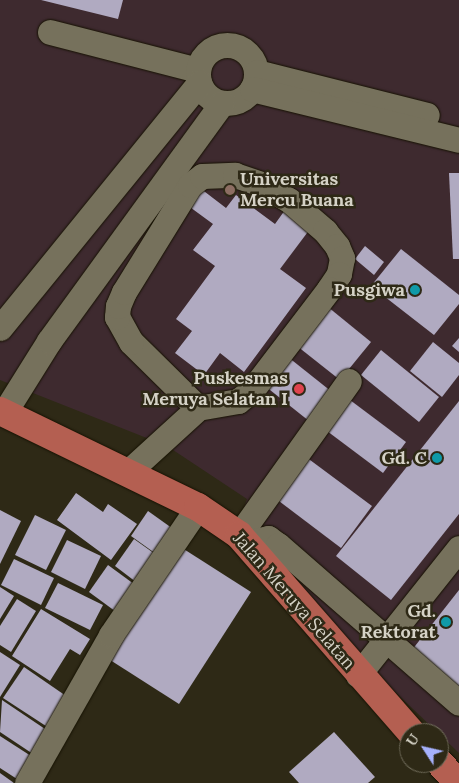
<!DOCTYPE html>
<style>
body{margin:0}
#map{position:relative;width:459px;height:783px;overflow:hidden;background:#2e2916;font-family:Lora,serif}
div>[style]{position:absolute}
.education>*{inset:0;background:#3e2a2f}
.building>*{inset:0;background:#b0aac1}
.roads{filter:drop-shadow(0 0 1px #161202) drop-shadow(0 0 1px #161202)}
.minor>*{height:25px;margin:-12.5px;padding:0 12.5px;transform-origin:12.5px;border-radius:12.5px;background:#76715c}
.minor>.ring{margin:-12.5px;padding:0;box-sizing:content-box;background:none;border:25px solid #76715c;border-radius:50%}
.major>*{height:28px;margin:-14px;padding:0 14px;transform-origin:14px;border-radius:14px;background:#b45f51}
.dots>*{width:14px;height:14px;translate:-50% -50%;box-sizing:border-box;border:2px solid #2e2916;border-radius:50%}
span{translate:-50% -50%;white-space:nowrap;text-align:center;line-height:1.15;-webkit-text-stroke:5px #2e2916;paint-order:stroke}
.poi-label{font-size:18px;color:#d5d2c6;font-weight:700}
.left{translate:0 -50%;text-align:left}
.right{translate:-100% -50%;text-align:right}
.street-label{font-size:18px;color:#d5d2c6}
.north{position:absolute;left:399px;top:723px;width:50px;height:50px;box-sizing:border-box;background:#2e2916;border:1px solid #716d5c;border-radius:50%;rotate:305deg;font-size:14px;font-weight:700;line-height:20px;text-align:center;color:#d5d2c6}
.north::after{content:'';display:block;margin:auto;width:18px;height:22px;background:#a6b1fc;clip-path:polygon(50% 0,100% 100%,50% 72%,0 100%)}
</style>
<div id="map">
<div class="education">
<div style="clip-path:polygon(0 0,459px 0,459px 753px,390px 687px,240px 518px,247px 499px,167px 446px,0 380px)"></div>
</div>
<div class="building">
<div style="clip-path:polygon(41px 0,123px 0,118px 19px)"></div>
<div style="clip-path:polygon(449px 173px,459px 173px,459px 259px,453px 259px)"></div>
<div style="clip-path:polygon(196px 185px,226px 208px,236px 195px,275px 224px,285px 210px,310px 229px,280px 269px,306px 288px,244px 372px,220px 353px,204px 375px,175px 353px,192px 331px,176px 319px,215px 266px,193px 250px,213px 224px,183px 202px)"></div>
<div style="clip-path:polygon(365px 246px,384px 262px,374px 275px,355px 259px)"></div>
<div style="clip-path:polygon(401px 249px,459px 295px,459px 304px,434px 335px,371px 286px)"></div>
<div style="clip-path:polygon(328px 307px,371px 342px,340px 380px,297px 346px)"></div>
<div style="clip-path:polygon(459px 338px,459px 352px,452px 346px)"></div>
<div style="clip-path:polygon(433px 342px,459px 363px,459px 375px,442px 397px,410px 371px)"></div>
<div style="clip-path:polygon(381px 350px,439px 397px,419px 422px,361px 375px)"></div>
<div style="clip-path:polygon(288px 357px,332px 392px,309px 421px,265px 386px)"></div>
<div style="clip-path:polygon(350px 400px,406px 442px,383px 473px,327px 431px)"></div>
<div style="clip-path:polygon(459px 401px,459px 514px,391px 600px,336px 556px)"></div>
<div style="clip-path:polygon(302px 454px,372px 506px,341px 548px,271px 495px)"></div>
<div style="clip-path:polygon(76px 493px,103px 512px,108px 504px,137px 524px,111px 560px,57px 520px)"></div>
<div style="clip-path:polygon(0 510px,21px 521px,0 564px)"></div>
<div style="clip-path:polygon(148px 511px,176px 531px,159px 556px,131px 536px)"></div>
<div style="clip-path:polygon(35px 515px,66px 530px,46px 570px,15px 555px)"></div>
<div style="clip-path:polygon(134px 539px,155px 554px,136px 582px,115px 566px)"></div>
<div style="clip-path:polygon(67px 540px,101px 556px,85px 589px,51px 572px)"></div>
<div style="clip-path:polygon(179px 546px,251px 592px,179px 704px,107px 658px)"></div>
<div style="clip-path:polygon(14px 559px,54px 578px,41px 605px,1px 585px)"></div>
<div style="clip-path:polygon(108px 565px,138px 587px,119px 614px,89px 592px)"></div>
<div style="clip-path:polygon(58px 583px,103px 605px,90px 630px,45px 608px)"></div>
<div style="clip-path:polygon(0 587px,14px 596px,0 619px)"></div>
<div style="clip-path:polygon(459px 590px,459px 695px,408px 655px)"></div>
<div style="clip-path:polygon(17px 599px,36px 611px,11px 652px,0 645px,0 626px)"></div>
<div style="clip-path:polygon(41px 609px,90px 639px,80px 655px,70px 649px,50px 681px,12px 656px)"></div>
<div style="clip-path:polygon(0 652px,20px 665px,0 697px)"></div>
<div style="clip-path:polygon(24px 667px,69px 698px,49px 728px,3px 698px)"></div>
<div style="clip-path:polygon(2px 700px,48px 731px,33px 754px,0 732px)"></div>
<div style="clip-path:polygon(334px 732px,375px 777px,368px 783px,299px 783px,289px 772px)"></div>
<div style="clip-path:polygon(0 736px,31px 756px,17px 779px,0 768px)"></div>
<div style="clip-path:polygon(0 773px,14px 783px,0 783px)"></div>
</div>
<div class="roads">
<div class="minor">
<div style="left:50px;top:32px;width:153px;rotate:14.4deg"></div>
<div class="ring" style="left:198px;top:45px;width:33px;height:33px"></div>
<div style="left:257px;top:72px;width:175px;rotate:14.2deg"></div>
<div style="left:252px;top:89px;width:213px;rotate:13.8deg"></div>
<div style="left:0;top:328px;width:316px;rotate:-50.9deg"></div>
<div style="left:4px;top:413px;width:85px;rotate:-58deg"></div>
<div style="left:49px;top:341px;width:294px;rotate:-54deg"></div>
<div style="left:128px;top:472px;width:95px;rotate:-42.4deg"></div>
<div style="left:198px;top:408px;width:94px;rotate:-135.4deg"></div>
<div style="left:131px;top:342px;width:29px;rotate:-119deg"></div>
<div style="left:117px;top:317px;width:11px;rotate:-85deg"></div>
<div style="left:118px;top:306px;width:15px;rotate:-67deg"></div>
<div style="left:124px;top:292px;width:126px;rotate:-58.3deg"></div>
<div style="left:190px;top:185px;width:15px;rotate:-37deg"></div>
<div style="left:202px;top:176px;width:33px;rotate:-2deg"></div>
<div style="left:235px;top:175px;width:28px;rotate:19deg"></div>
<div style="left:261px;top:184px;width:32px;rotate:30deg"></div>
<div style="left:289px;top:200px;width:48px;rotate:40.7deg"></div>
<div style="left:325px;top:231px;width:19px;rotate:51deg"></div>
<div style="left:337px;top:246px;width:13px;rotate:67deg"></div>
<div style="left:342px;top:258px;width:16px;rotate:101deg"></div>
<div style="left:339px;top:274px;width:18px;rotate:124deg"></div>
<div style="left:329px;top:289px;width:127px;rotate:127.3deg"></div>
<div style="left:252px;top:390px;width:18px;rotate:142deg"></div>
<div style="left:238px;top:401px;width:41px;rotate:170.1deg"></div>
<div style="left:239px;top:535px;width:189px;rotate:-54.5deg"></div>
<div style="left:247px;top:543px;width:22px;rotate:-13deg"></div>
<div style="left:268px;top:538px;width:12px;rotate:35deg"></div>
<div style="left:278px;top:545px;width:240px;rotate:41.1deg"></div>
<div style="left:358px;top:675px;width:162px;rotate:-51.5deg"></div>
<div style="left:27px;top:783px;width:170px;rotate:-60.4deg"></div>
<div style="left:111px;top:635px;width:155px;rotate:-55.8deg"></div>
</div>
<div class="major">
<div style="left:0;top:411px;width:220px;rotate:25.9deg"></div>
<div style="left:198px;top:507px;width:50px;rotate:34.3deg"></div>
<div style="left:239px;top:535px;width:263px;rotate:48.9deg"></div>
<div style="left:439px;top:762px;width:28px;rotate:48deg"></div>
</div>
</div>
<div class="dots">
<div style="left:230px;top:190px;background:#8d6e63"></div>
<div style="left:415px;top:290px;background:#0f9aa8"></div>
<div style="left:299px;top:389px;background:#e0444e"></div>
<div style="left:437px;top:458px;background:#0f9aa8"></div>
<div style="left:446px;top:622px;background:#0f9aa8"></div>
</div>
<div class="poi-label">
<span class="left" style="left:240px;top:190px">Universitas<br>Mercu Buana</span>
<span class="right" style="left:405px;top:290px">Pusgiwa</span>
<span class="right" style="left:288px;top:389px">Puskesmas<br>Meruya Selatan I</span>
<span class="right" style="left:427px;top:458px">Gd. C</span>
<span class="right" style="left:436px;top:622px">Gd.<br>Rektorat</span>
</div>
<div class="street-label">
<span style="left:294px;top:601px;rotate:49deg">Jalan Meruya Selatan</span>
</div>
<div class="north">U</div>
</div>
